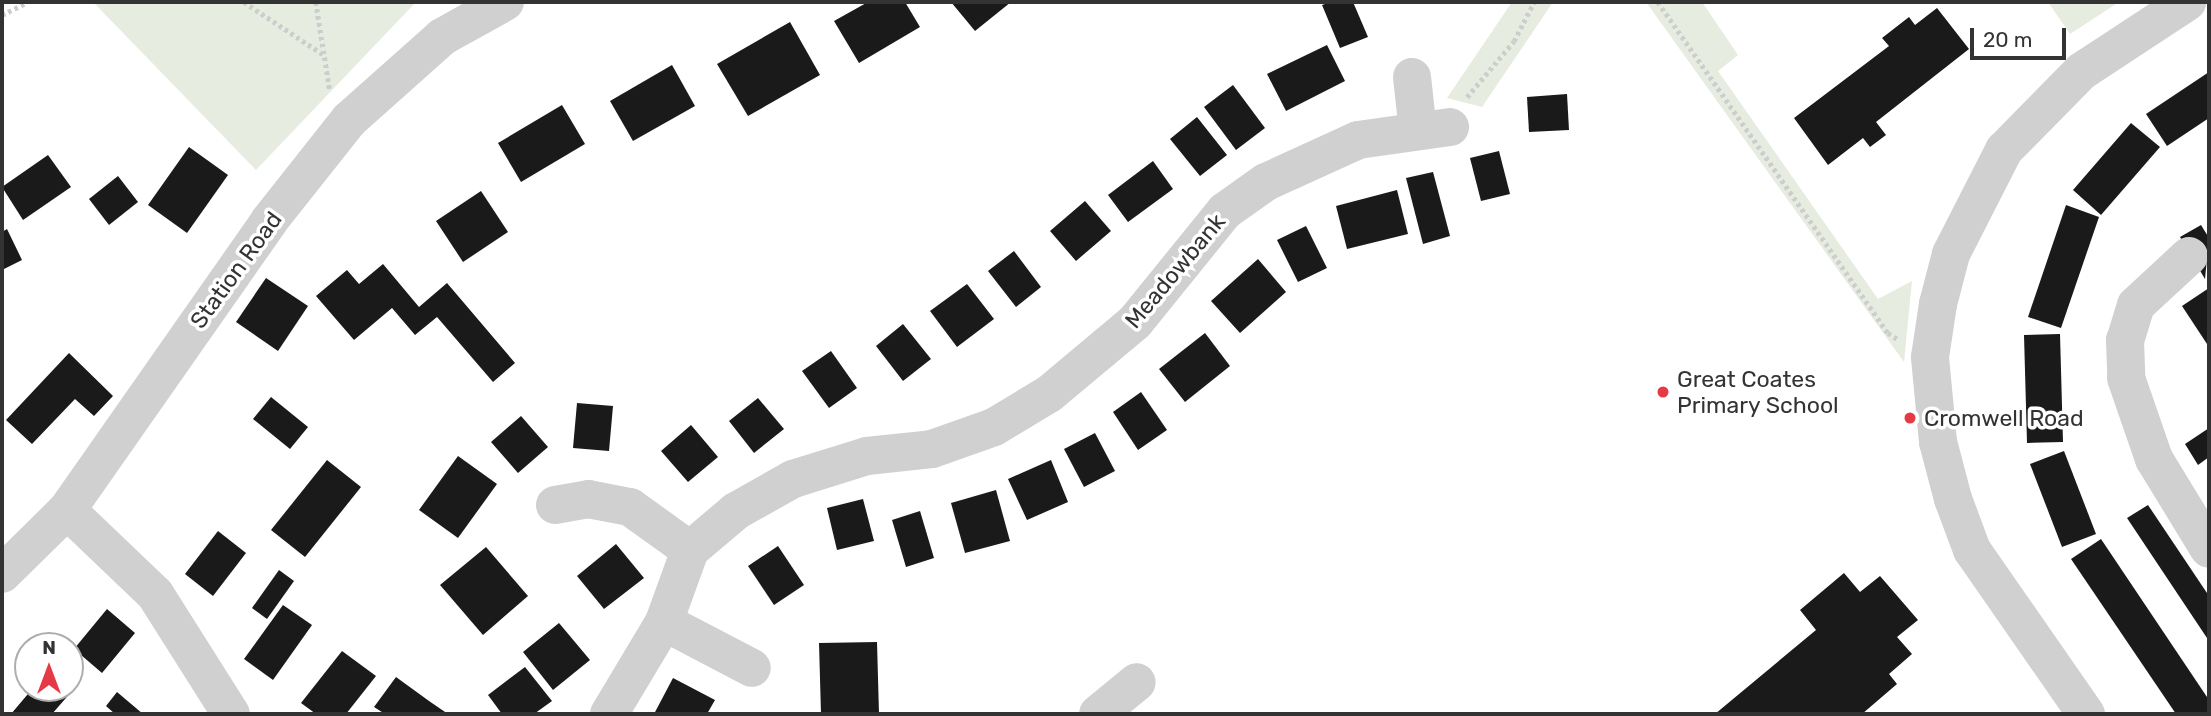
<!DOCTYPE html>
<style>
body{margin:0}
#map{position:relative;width:2211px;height:716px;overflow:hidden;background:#fff;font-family:Rubik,sans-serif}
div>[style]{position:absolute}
.green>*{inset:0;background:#e6ecdf}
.building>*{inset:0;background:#1a1a1a}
.path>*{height:4.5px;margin-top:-2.25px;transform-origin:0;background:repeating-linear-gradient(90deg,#cdcdcd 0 3.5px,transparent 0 7px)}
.minor>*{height:38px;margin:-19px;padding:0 19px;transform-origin:19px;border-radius:19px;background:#d0d0d0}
.dots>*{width:19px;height:19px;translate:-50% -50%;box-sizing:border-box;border:4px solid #fff;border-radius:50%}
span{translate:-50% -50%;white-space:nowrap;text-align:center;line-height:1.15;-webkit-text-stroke:7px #fff;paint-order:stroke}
.street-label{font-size:23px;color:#333}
.poi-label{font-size:23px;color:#333}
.left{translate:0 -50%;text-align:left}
.frame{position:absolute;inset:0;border:4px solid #333;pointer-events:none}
.north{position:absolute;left:14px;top:632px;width:70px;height:70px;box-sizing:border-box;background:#fff;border:2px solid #adadad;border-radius:50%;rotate:0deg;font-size:19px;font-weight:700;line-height:28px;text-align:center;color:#333}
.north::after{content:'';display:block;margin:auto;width:24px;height:32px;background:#e63946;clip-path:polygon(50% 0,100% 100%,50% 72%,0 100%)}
.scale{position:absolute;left:1970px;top:28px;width:96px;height:32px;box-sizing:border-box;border:4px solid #333;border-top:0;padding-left:9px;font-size:21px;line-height:24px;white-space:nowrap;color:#333;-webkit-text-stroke:5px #fff;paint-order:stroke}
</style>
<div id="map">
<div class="green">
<div style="clip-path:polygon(93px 2px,416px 2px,256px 170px)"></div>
<div style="clip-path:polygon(1512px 2px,1553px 2px,1482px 107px,1447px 98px)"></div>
<div style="clip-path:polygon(1646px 2px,1702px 2px,1738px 55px,1718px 71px,1878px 299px,1912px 281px,1904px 362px)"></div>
<div style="clip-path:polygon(2048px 2px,2119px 2px,2070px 34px)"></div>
</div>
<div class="building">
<div style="clip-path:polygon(868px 2px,905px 2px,920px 27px,859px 63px,834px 21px)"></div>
<div style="clip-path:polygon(951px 2px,1011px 2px,975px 31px)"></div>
<div style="clip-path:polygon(1331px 2px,1353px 2px,1368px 37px,1340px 48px,1322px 5px)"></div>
<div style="clip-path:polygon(1937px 8px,1969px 49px,1876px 122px,1886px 135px,1870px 147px,1863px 138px,1828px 165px,1794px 118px,1889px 46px,1882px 38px,1909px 17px,1915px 25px)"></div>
<div style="clip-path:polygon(790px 22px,820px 75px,748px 116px,717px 64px)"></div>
<div style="clip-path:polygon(1327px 45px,1345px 81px,1286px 111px,1267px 74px)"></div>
<div style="clip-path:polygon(672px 65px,695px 106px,633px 141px,610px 101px)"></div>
<div style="clip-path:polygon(2209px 72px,2209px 118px,2167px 146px,2146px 114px)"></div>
<div style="clip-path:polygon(1233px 85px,1265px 128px,1236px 150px,1204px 107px)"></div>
<div style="clip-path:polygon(1567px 94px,1569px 130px,1529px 132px,1527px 97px)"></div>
<div style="clip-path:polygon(562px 105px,585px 144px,521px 182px,498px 143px)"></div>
<div style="clip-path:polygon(1197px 117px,1227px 155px,1200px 176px,1170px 139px)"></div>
<div style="clip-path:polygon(2131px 123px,2160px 147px,2101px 215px,2073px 190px)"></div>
<div style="clip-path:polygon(189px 147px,228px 175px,187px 233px,148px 205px)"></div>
<div style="clip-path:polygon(1499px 151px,1510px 194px,1481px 201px,1470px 158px)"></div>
<div style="clip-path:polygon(48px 155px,71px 187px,23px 220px,2px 187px)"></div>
<div style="clip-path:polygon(1153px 161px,1173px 189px,1128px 222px,1108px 195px)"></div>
<div style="clip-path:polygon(1433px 172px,1450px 236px,1423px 244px,1406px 178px)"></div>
<div style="clip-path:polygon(118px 176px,138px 202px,109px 225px,89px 199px)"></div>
<div style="clip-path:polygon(1397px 190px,1408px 234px,1347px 249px,1336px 206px)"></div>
<div style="clip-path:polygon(481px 191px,508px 232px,463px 262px,436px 221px)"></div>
<div style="clip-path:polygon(1085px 201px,1111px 231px,1076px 261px,1050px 231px)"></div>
<div style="clip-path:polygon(2066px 205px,2099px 217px,2061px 328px,2028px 317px)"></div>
<div style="clip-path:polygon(2201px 225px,2209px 238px,2205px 279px,2180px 237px)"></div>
<div style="clip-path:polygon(1306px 226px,1327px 268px,1298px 282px,1277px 240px)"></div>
<div style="clip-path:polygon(7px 229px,22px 260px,2px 270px,2px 232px)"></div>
<div style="clip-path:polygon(1014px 251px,1041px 287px,1016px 307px,988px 271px)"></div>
<div style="clip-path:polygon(1258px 259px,1286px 292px,1240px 333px,1211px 301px)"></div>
<div style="clip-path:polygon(383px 264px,419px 307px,447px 283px,515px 363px,493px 382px,437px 317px,415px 335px,392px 308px,354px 340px,316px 296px,347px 270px,359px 284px)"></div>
<div style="clip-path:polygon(266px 278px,308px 306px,278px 351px,236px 322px)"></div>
<div style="clip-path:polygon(967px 284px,994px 319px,957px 347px,930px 311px)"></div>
<div style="clip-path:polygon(2209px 288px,2209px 347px,2182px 306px)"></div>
<div style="clip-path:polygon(903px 324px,931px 359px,903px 381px,876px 346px)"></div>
<div style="clip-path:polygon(1205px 333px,1230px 366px,1185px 402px,1159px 369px)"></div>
<div style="clip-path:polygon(2060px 334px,2063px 442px,2027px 443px,2024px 335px)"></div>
<div style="clip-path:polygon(831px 351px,857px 388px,829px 408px,802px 371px)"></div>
<div style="clip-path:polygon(69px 353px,113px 396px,94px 416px,75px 399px,32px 444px,6px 420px)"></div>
<div style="clip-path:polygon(1141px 392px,1167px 430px,1138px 450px,1113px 412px)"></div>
<div style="clip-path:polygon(271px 397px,308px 427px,290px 449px,253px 419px)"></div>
<div style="clip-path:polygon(758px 398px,784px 429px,754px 453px,729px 421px)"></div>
<div style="clip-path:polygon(577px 403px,613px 406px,609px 451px,573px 448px)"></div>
<div style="clip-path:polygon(521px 416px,548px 447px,518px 473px,491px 442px)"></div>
<div style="clip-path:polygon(691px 425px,718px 457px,688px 482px,661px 451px)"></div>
<div style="clip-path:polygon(2209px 428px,2209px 457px,2198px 465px,2185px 444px)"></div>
<div style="clip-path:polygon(1095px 433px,1115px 471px,1084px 487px,1064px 449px)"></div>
<div style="clip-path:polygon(2064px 451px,2096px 534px,2062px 547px,2030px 464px)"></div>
<div style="clip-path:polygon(458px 456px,497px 484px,458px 538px,419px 510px)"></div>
<div style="clip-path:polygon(327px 460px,361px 487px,305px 557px,271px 530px)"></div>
<div style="clip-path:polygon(1051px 460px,1068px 502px,1027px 520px,1008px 479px)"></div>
<div style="clip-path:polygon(996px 490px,1010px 541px,965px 553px,951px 503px)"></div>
<div style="clip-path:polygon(863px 499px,874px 541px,837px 550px,827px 508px)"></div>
<div style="clip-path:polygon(2148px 505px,2209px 596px,2209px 641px,2127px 518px)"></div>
<div style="clip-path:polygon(920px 511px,934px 558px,906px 567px,892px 520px)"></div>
<div style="clip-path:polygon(218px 531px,246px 553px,213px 596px,185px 574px)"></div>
<div style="clip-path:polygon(2101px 539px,2209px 700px,2209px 714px,2176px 714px,2071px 559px)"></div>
<div style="clip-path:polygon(616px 544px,644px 578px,604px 609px,577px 576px)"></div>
<div style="clip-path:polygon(778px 546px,804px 585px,774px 605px,748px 566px)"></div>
<div style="clip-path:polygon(486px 547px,528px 596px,483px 635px,440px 585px)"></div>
<div style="clip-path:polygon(279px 570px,294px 581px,267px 619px,252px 608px)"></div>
<div style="clip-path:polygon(1844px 573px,1860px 592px,1880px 576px,1918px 620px,1897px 637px,1912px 654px,1889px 674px,1897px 684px,1862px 714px,1715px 714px,1816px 630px,1800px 610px)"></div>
<div style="clip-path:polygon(283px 605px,312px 625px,273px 680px,244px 659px)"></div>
<div style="clip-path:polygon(107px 609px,135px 633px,102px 673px,74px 649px)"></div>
<div style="clip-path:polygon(559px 623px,590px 660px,553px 690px,523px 652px)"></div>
<div style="clip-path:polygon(877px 642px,879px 714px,821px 714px,819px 643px)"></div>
<div style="clip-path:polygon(342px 651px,376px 676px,346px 714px,316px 714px,301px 703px)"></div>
<div style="clip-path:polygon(525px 667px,552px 701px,534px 714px,502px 714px,488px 695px)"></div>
<div style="clip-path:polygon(70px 675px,79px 683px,52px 714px,11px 714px,33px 688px,70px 688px)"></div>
<div style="clip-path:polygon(396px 677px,429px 701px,448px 714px,385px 714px,374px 707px)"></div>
<div style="clip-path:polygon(673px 678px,715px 700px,707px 714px,654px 714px)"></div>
<div style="clip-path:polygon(117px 692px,143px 714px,115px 714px,106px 706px)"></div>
</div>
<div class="path">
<div style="left:244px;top:2px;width:96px;rotate:33.5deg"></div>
<div style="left:316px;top:2px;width:90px;rotate:81.1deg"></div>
<div style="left:1658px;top:2px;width:403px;rotate:55.2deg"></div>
<div style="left:1888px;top:333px;width:13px;rotate:32deg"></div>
<div style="left:2px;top:15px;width:28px;rotate:-27deg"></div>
<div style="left:1467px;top:97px;width:73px;rotate:-50deg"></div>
<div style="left:1514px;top:41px;width:44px;rotate:-62.9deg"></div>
</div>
<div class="minor">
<div style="left:1412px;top:77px;width:54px;rotate:83.7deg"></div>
<div style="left:2189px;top:256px;width:72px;rotate:137.2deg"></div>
<div style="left:2136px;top:305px;width:37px;rotate:107deg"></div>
<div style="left:2125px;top:340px;width:38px;rotate:88deg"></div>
<div style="left:2126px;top:378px;width:86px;rotate:70.9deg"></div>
<div style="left:2154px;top:459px;width:105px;rotate:58.6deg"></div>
<div style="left:555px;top:505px;width:34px;rotate:-10deg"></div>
<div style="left:588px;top:499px;width:43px;rotate:10.8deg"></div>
<div style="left:630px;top:507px;width:74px;rotate:35.6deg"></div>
<div style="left:67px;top:510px;width:122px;rotate:43.7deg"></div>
<div style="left:155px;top:594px;width:142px;rotate:57.7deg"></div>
<div style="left:2px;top:574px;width:91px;rotate:-44.6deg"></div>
<div style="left:67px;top:510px;width:353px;rotate:-55deg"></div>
<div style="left:269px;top:221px;width:129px;rotate:-51.6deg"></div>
<div style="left:349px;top:120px;width:125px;rotate:-41.7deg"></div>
<div style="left:442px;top:37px;width:72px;rotate:-29.1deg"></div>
<div style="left:664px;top:622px;width:99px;rotate:27.6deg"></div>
<div style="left:609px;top:714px;width:107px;rotate:-59.1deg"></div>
<div style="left:664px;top:622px;width:77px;rotate:-70.1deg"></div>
<div style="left:690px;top:550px;width:60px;rotate:-40.3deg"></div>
<div style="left:736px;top:511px;width:65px;rotate:-29.3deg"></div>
<div style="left:793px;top:479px;width:77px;rotate:-17.3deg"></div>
<div style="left:867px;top:456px;width:65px;rotate:-6.1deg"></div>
<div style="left:932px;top:449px;width:66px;rotate:-19.5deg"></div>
<div style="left:994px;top:427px;width:64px;rotate:-31deg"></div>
<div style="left:1049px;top:394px;width:112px;rotate:-39.9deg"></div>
<div style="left:1135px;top:322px;width:143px;rotate:-51deg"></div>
<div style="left:1225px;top:211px;width:50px;rotate:-35.3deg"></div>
<div style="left:1266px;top:182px;width:101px;rotate:-24.5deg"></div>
<div style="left:1358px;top:140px;width:93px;rotate:-8deg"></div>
<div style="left:1098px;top:714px;width:50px;rotate:-39.4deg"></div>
<div style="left:2086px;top:714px;width:200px;rotate:-124.8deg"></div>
<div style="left:1972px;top:550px;width:54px;rotate:-110.4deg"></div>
<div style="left:1953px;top:499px;width:59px;rotate:-104.7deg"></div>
<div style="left:1938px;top:442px;width:85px;rotate:-95.4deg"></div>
<div style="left:1930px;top:357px;width:54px;rotate:-81.4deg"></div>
<div style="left:1938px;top:304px;width:52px;rotate:-75.4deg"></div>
<div style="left:1951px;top:254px;width:117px;rotate:-63deg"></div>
<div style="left:2004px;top:150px;width:111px;rotate:-45.4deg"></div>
<div style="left:2082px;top:71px;width:126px;rotate:-33.3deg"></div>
</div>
<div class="dots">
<div style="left:1663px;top:392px;background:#e63946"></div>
<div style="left:1910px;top:418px;background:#e63946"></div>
</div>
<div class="street-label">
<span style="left:236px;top:270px;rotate:-54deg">Station Road</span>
<span style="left:1175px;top:271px;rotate:-50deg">Meadowbank</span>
</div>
<div class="poi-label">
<span class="left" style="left:1677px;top:392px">Great Coates<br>Primary School</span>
<span class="left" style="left:1924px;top:418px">Cromwell Road</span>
</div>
<div class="frame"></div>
<div class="north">N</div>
<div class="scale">20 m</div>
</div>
